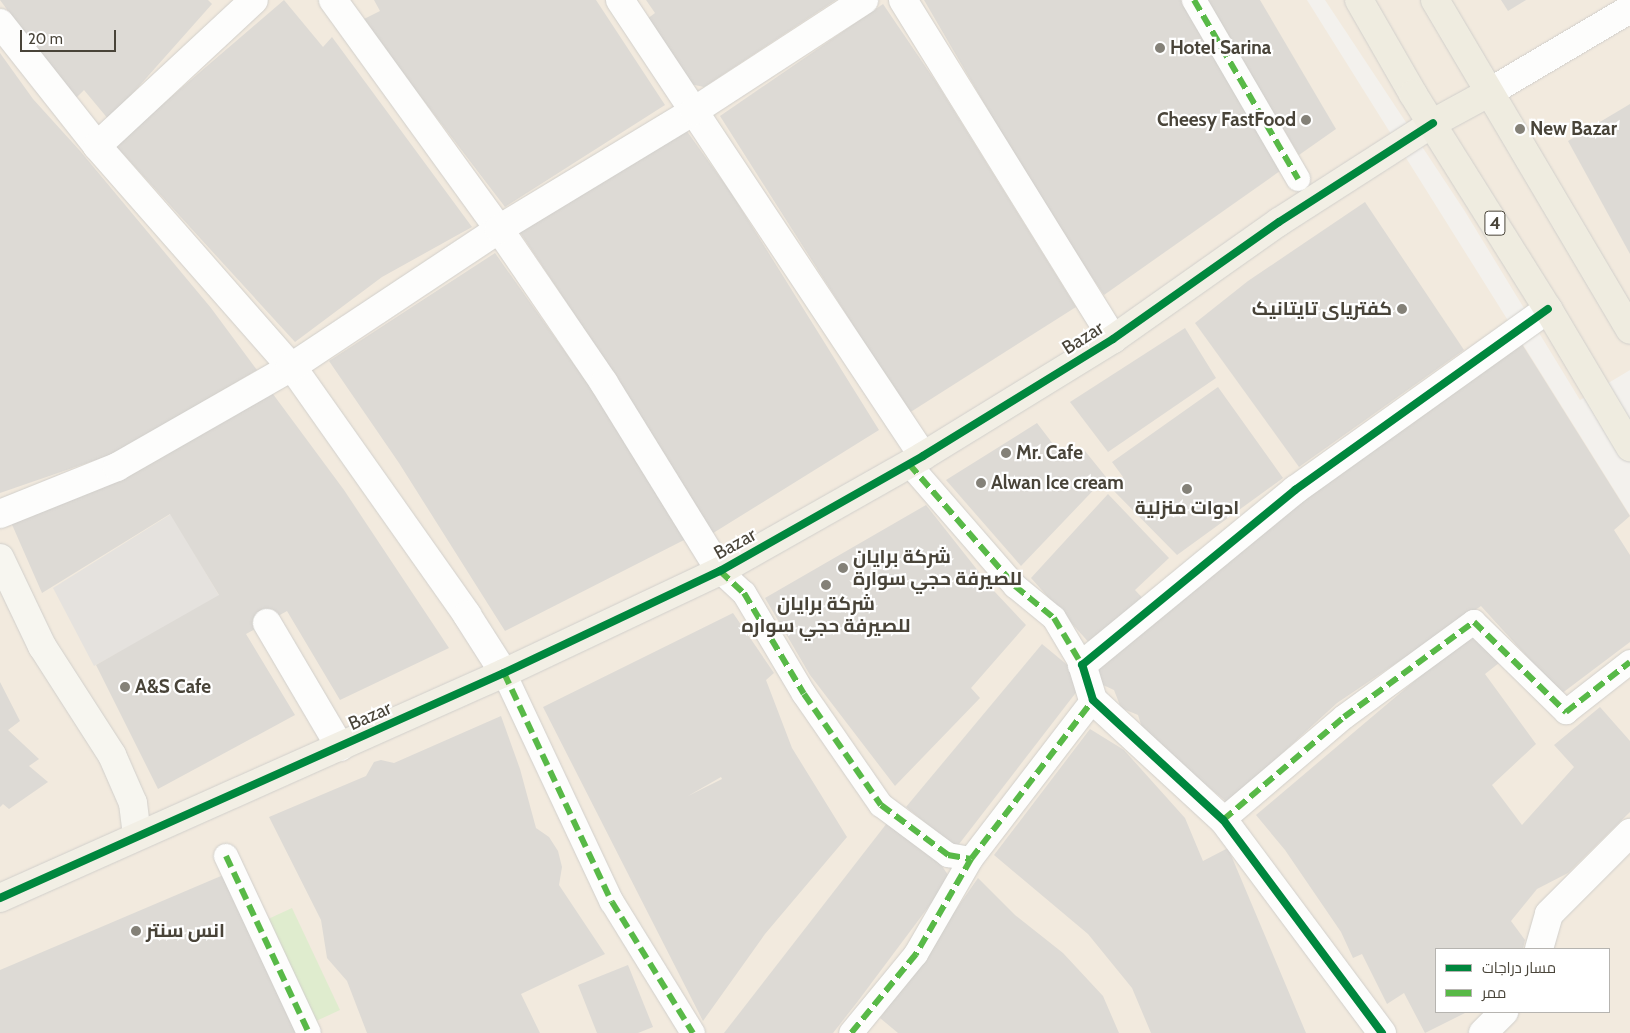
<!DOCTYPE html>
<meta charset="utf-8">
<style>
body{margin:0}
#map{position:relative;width:1630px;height:1033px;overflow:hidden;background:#f3f1ed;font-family:Cabin,Cairo,sans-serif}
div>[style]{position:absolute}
.commercial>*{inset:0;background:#f2eade}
.green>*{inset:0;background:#dfecce}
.parking>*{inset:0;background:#e5e2de}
.building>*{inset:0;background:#dddad5}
.roads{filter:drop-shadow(0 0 1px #d1cfcb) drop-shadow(0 0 1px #d1cfcb)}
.pedestrian>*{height:24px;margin:-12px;padding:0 12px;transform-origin:12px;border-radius:12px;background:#fdfdfc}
.minor>*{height:28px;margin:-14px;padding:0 14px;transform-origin:14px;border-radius:14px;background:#fdfdfc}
.tertiary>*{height:28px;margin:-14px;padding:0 14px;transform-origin:14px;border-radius:14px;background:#fdfdfc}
.secondary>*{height:28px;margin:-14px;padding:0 14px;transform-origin:14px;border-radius:14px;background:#f7f6f0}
.primary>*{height:28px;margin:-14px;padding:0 14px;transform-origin:14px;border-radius:14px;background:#f2efe5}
.trunk>*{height:28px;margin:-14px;padding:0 14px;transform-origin:14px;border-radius:14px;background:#efece0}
.quiet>*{height:6px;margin-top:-3px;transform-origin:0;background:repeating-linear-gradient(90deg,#58b947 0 12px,transparent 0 18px)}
.cycleway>*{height:8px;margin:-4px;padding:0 4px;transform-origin:4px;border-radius:4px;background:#00873e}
.dots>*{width:14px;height:14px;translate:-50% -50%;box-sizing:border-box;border:2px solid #fff;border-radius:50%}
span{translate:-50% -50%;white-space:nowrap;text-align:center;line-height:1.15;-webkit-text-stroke:4.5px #fff;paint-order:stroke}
.shield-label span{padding:1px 4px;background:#fff;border:1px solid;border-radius:4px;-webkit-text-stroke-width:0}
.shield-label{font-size:18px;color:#494439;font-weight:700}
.poi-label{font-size:19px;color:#494439;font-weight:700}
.left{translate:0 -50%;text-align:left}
.right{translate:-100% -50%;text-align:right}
.street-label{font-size:19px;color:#494439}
.legend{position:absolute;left:1435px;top:948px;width:175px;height:65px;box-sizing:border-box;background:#fff;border:1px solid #b6b4b0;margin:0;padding:6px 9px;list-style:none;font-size:15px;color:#494439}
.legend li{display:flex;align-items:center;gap:10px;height:25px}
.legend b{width:25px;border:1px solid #b6b4b0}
.scale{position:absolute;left:20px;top:30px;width:96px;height:22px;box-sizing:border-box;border:2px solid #494439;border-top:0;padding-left:6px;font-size:15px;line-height:18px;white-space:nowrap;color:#494439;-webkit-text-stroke:4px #fff;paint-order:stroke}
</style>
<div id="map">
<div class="commercial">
<div style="clip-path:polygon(evenodd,0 0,1307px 0,1630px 515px,1630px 1033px,0 1033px,0 0,1436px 949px,1609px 949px,1609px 1012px,1436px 1012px,1436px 949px)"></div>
<div style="clip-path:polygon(1325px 0,1630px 0,1630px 370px,1580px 400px,1464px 210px)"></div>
</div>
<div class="green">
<div style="clip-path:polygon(292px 908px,340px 1010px,314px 1022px,266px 920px)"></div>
</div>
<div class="parking">
<div style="clip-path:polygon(171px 514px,220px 597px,94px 666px,53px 588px)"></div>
</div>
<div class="building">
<div style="clip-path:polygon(0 0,208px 0,212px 4px,109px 120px,84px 90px,74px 100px)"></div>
<div style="clip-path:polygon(284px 0,323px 47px,332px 37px,472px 227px,382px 277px,295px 342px,115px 145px)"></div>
<div style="clip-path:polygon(374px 0,596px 0,665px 105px,505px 207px,362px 20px,380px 11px)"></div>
<div style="clip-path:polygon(646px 0,836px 0,704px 87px,690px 84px,647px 19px,655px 13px)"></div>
<div style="clip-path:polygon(924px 0,1181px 0,1280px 171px,1104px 295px,1041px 201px)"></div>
<div style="clip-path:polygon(1206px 0,1260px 0,1336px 129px,1299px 155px)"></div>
<div style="clip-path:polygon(1501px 0,1526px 0,1508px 11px)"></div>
<div style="clip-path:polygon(883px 4px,938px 85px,1076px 307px,909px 413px,720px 116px)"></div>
<div style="clip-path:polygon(0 53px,33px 99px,81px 152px,211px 308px,257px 370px,116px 453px,0 493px)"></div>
<div style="clip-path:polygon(1630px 104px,1630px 254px,1568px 141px)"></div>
<div style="clip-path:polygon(686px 130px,730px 191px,879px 430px,710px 535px,624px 389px,517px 228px)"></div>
<div style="clip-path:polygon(1365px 202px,1464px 350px,1299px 467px,1195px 323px,1248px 281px)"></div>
<div style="clip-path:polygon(495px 253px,588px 384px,686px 539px,505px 631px,399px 463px,329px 361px)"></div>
<div style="clip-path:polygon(1185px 328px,1216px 378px,1108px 452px,1070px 402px)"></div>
<div style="clip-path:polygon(1520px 341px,1630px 516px,1614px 530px,1630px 555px,1630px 642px,1561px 694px,1481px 606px,1337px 703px,1228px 803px,1144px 734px,1138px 715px,1121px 708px,1114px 690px,1103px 685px,1093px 668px,1335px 476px)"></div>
<div style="clip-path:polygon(1218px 387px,1283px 478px,1177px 555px,1112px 489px,1123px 477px,1112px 462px)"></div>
<div style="clip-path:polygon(270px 390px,344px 490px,449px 648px,340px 700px,287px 611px,246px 634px,295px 715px,158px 789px,96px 665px,219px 595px,170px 514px,42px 593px,10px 520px)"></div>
<div style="clip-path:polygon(1037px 423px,1066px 461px,1085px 451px,1106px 477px,1021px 566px,946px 480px)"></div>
<div style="clip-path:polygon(1108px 494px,1169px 558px,1135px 590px,1149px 605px,1092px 646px,1031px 578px)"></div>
<div style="clip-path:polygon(926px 505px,994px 591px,1026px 625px,971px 688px,980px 698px,895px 786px,810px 675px,765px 598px)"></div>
<div style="clip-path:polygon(evenodd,733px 613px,774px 673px,766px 680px,792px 748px,847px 837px,765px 934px,703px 1021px,543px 707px,733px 613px,721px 777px,722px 779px,688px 796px,721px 777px)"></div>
<div style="clip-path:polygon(1470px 634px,1499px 663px,1485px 674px,1536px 744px,1492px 785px,1522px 825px,1574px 767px,1554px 745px,1600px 707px,1630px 741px,1630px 812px,1568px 873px,1537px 889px,1511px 921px,1525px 940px,1523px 949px,1436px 949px,1436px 1012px,1467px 1012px,1425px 1033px,1404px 993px,1387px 1004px,1362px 954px,1353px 958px,1341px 932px,1285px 850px,1256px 815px)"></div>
<div style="clip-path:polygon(1042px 644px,1077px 673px,1081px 686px,956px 848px,906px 807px)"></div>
<div style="clip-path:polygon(0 682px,20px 721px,8px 730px,39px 759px,29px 766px,48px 782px,9px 809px,3px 804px,0 807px)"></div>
<div style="clip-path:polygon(501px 716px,520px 769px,536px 828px,549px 837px,558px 851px,562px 867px,559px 885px,605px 954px,521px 994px,540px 1033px,367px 1033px,347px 981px,327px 958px,321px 920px,269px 817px,366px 776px,374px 762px,381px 760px,394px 763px)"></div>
<div style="clip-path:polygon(1090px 729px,1124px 750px,1185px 818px,1203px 861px,1228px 848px,1306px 1033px,1151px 1033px,1132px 988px,1088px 934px,994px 855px)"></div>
<div style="clip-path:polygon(887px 823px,938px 860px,950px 878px,858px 1001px,833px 1033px,724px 1033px)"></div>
<div style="clip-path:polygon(228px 873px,297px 1033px,0 1033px,0 970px)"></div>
<div style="clip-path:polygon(978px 878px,1015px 915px,1063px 953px,1103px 996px,1119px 1033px,898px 1033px,880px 1018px)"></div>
<div style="clip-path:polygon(628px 965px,653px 1027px,638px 1033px,597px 1033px,578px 985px)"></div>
</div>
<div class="roads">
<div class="pedestrian">
<div style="left:1194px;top:0;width:207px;rotate:59.8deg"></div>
<div style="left:909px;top:464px;width:162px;rotate:49deg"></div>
<div style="left:1015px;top:586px;width:50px;rotate:39.4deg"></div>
<div style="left:1054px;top:618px;width:55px;rotate:59.2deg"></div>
<div style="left:720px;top:571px;width:33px;rotate:43deg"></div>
<div style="left:744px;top:593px;width:117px;rotate:59.3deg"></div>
<div style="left:804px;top:694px;width:135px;rotate:55.3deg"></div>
<div style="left:881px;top:805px;width:84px;rotate:36.7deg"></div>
<div style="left:948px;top:855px;width:23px;rotate:10deg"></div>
<div style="left:971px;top:859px;width:110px;rotate:120.1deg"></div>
<div style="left:916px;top:954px;width:102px;rotate:129.4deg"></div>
<div style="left:504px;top:673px;width:253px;rotate:64.8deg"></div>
<div style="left:612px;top:902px;width:154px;rotate:58.3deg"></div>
<div style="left:1223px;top:820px;width:159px;rotate:-40.4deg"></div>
<div style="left:1344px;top:717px;width:161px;rotate:-36.2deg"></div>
<div style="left:1474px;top:622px;width:129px;rotate:44.4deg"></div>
<div style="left:1566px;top:712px;width:81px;rotate:-38deg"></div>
<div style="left:226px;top:856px;width:195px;rotate:64.9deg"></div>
<div style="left:971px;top:859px;width:200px;rotate:-52.5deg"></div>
</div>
<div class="minor">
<div style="left:333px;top:0;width:283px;rotate:54.1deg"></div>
<div style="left:499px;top:229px;width:186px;rotate:55.7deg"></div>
<div style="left:604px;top:383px;width:221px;rotate:58.3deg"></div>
<div style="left:620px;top:0;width:547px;rotate:56.4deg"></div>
<div style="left:903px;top:0;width:399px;rotate:58.2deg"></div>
<div style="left:0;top:23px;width:157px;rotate:51.7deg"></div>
<div style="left:97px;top:146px;width:305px;rotate:48.7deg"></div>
<div style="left:298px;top:375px;width:294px;rotate:54.8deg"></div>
<div style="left:467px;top:615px;width:69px;rotate:57.5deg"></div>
<div style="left:97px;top:146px;width:214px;rotate:-42.9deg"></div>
<div style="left:0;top:514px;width:126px;rotate:-21.9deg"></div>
<div style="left:117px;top:467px;width:199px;rotate:-29.8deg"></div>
<div style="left:290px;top:368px;width:251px;rotate:-33.6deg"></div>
<div style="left:499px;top:229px;width:228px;rotate:-31.2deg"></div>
<div style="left:694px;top:111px;width:203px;rotate:-33.1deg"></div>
<div style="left:267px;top:623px;width:144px;rotate:59.5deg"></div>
<div style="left:1539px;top:949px;width:36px;rotate:-74deg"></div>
<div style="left:1549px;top:914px;width:115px;rotate:-45deg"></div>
<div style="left:1382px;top:1033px;width:266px;rotate:-126.7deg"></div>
<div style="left:1223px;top:820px;width:177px;rotate:-137.3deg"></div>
<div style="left:1093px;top:700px;width:37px;rotate:-107deg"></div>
<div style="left:1082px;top:665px;width:276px;rotate:-39.4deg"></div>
<div style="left:1295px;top:490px;width:311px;rotate:-35.6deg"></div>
<div style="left:1483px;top:1033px;width:30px;rotate:-45deg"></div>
</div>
<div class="tertiary">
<div style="left:1488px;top:93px;width:165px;rotate:-30.6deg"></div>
</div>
<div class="secondary">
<div style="left:0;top:558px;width:98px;rotate:64.5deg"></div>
<div style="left:42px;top:646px;width:130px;rotate:57.3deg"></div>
<div style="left:112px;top:755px;width:52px;rotate:66.4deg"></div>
<div style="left:133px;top:803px;width:33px;rotate:83deg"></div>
</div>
<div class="primary">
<div style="left:0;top:898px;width:552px;rotate:-24.06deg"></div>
<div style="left:504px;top:673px;width:239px;rotate:-25.3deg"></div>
<div style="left:720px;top:571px;width:233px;rotate:-29.5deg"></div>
<div style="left:923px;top:456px;width:223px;rotate:-31.6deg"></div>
<div style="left:1113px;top:339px;width:203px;rotate:-35.2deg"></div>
<div style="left:1279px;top:222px;width:183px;rotate:-32.7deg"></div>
</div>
<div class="trunk">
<div style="left:1359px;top:0;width:108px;rotate:60.1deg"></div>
<div style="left:1413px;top:94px;width:254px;rotate:57.9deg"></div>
<div style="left:1548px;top:309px;width:161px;rotate:59.3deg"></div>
<div style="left:1435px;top:0;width:383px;rotate:59.4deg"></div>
<div style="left:1433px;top:123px;width:63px;rotate:-28.6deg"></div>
</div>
</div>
<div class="quiet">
<div style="left:1194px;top:0;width:207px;rotate:59.8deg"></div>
<div style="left:909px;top:464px;width:162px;rotate:49deg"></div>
<div style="left:1015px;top:586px;width:50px;rotate:39.4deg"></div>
<div style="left:1054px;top:618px;width:55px;rotate:59.2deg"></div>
<div style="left:720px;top:571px;width:33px;rotate:43deg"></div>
<div style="left:744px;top:593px;width:117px;rotate:59.3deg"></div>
<div style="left:804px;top:694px;width:135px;rotate:55.3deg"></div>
<div style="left:881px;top:805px;width:84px;rotate:36.7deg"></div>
<div style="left:948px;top:855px;width:23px;rotate:10deg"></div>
<div style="left:971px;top:859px;width:110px;rotate:120.1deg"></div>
<div style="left:916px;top:954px;width:102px;rotate:129.4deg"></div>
<div style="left:504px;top:673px;width:253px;rotate:64.8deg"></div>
<div style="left:612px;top:902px;width:154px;rotate:58.3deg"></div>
<div style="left:1223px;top:820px;width:159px;rotate:-40.4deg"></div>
<div style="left:1344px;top:717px;width:161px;rotate:-36.2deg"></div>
<div style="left:1474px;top:622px;width:129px;rotate:44.4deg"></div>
<div style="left:1566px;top:712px;width:81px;rotate:-38deg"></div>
<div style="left:226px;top:856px;width:195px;rotate:64.9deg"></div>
<div style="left:971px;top:859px;width:200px;rotate:-52.5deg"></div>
</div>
<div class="cycleway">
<div style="left:0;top:898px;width:552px;rotate:-24.06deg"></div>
<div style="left:504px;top:673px;width:239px;rotate:-25.3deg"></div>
<div style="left:720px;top:571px;width:233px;rotate:-29.5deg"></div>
<div style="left:923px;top:456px;width:223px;rotate:-31.6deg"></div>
<div style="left:1113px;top:339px;width:203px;rotate:-35.2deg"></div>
<div style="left:1279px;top:222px;width:183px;rotate:-32.7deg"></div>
<div style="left:1382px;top:1033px;width:266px;rotate:-126.7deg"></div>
<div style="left:1223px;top:820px;width:177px;rotate:-137.3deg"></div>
<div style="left:1093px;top:700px;width:37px;rotate:-107deg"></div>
<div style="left:1082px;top:665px;width:276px;rotate:-39.4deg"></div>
<div style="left:1295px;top:490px;width:311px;rotate:-35.6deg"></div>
</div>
<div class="dots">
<div style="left:1160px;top:48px;background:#848178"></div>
<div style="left:1306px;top:120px;background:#848178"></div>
<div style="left:1520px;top:129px;background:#848178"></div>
<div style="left:1402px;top:309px;background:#848178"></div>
<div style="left:1006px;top:453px;background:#848178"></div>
<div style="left:981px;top:483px;background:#848178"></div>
<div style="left:1187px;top:489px;background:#848178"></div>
<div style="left:843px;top:568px;background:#848178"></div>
<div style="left:826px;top:585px;background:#848178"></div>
<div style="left:125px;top:687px;background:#848178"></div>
<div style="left:136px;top:931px;background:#848178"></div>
</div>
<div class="shield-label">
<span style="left:1495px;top:223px">4</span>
</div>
<div class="poi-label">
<span class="left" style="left:1170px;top:48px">Hotel Sarina</span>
<span class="right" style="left:1296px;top:120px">Cheesy FastFood</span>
<span class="left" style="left:1530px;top:129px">New Bazar</span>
<span class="right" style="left:1392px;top:309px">کفتریای تایتانیک</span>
<span class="left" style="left:1016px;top:453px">Mr. Cafe</span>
<span class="left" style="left:991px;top:483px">Alwan Ice cream</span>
<span style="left:1187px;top:508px">ادوات منزلية</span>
<span class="left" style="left:853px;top:568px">شركة برايان<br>للصيرفة حجي سوارة</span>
<span style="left:826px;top:615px">شركة برايان<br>للصيرفة حجي سواره</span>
<span class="left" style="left:135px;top:687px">A&amp;S Cafe</span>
<span class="left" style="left:146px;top:931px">انس سنتر</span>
</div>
<div class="street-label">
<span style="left:1083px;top:338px;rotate:-32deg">Bazar</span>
<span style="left:735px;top:544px;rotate:-29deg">Bazar</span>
<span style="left:370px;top:716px;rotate:-24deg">Bazar</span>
</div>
<ul class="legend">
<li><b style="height:6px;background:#00873e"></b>مسار دراجات</li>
<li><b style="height:6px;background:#58b947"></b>ممر</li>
</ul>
<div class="scale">20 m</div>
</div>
